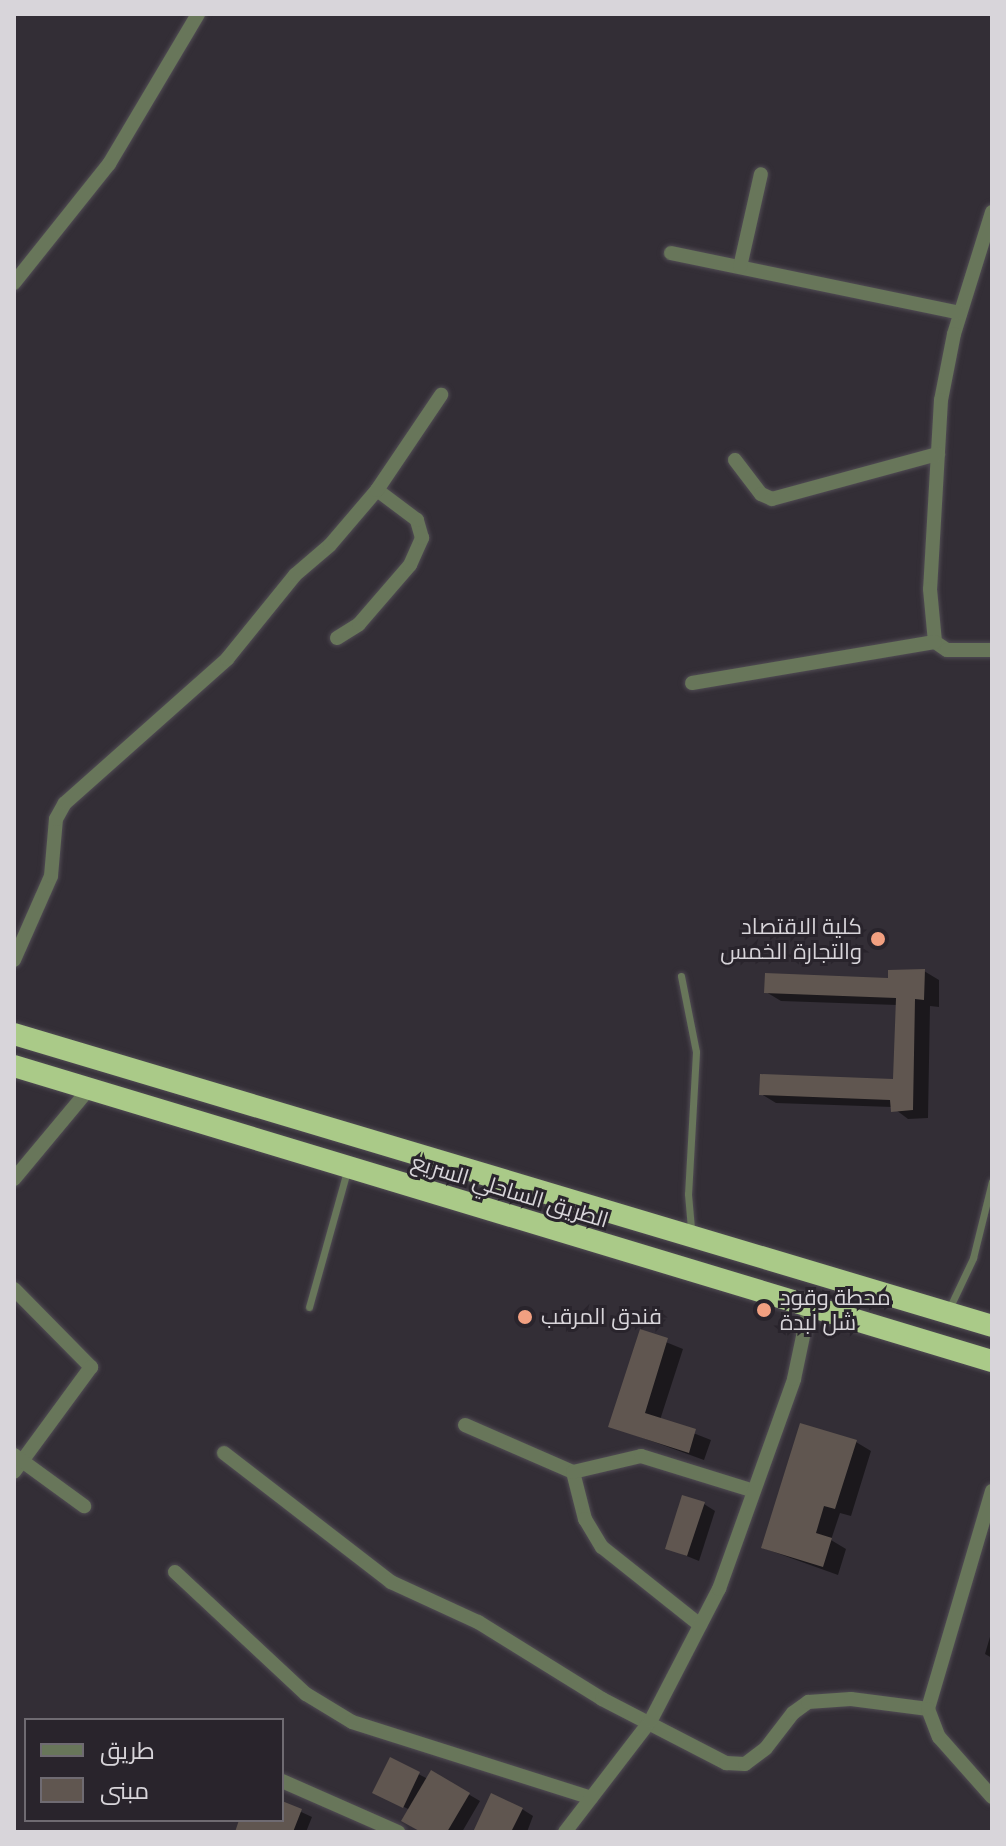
<!DOCTYPE html>
<meta charset="utf-8">
<style>
body{margin:0}
#map{position:relative;width:1006px;height:1846px;overflow:hidden;background:#332e36;font-family:Roboto,Cairo,sans-serif}
div>[style]{position:absolute}
.shadow>*{inset:0;background:#0007}
.building>*{inset:0;background:#605650}
.roads{filter:drop-shadow(0 0 2px #514c54) drop-shadow(0 0 2px #514c54)}
.service>*{height:7px;margin:-3.5px;padding:0 3.5px;transform-origin:3.5px;border-radius:3.5px;background:#68765a}
.minor>*{height:14px;margin:-7px;padding:0 7px;transform-origin:7px;border-radius:7px;background:#68765a}
.trunk>*{height:22px;margin:-11px;padding:0 11px;transform-origin:11px;border-radius:11px;background:#aaca88}
.dots>*{width:22px;height:22px;translate:-50% -50%;box-sizing:border-box;border:4px solid #29242c;border-radius:50%}
span{translate:-50% -50%;white-space:nowrap;text-align:center;line-height:1.15;-webkit-text-stroke:6px #29242c;paint-order:stroke}
.poi-label{font-size:22px;color:#d8d5da}
.right{translate:-100% -50%;text-align:right}
.left{translate:0 -50%;text-align:left}
.street-label{font-size:22px;color:#d8d5da}
.frame{position:absolute;inset:0;border:16px solid #d8d5da;pointer-events:none}
.legend{position:absolute;left:24px;top:1718px;width:260px;height:104px;box-sizing:border-box;background:#29242c;border:2px solid #6f6b72;margin:0;padding:10px 14px;list-style:none;font-size:24px;color:#d8d5da}
.legend li{display:flex;align-items:center;gap:16px;height:40px}
.legend b{width:40px;border:2px solid #6f6b72}
</style>
<div id="map">
<div class="shadow">
<div style="clip-path:polygon(924px 971px,939px 980px,939px 1007px,930px 1006px,928px 1118px,908px 1119px,892px 1107px,776px 1103px,761px 1094px,895px 1081px,897px 1005px,781px 1001px,766px 992px,890px 980px)"></div>
<div style="clip-path:polygon(641px 1332px,683px 1349px,660px 1420px,711px 1440px,704px 1460px,610px 1426px)"></div>
<div style="clip-path:polygon(856px 1442px,871px 1451px,851px 1516px,840px 1513px,831px 1540px,846px 1549px,838px 1575px,763px 1548px)"></div>
<div style="clip-path:polygon(704px 1504px,715px 1511px,699px 1561px,667px 1548px)"></div>
<div style="clip-path:polygon(992px 1630px,992px 1658px,985px 1654px)"></div>
<div style="clip-path:polygon(391px 1760px,428px 1779px,432px 1773px,480px 1801px,462px 1832px,425px 1832px,410px 1810px,386px 1798px)"></div>
<div style="clip-path:polygon(282px 1803px,312px 1817px,306px 1832px,237px 1832px,241px 1820px,282px 1820px)"></div>
<div style="clip-path:polygon(522px 1809px,533px 1816px,527px 1832px,475px 1832px)"></div>
</div>
<div class="building">
<div style="clip-path:polygon(925px 969px,924px 1000px,915px 999px,913px 1110px,891px 1112px,890px 1100px,759px 1095px,760px 1074px,893px 1079px,896px 998px,764px 993px,765px 973px,888px 978px,888px 970px)"></div>
<div style="clip-path:polygon(640px 1329px,668px 1338px,645px 1413px,696px 1429px,689px 1453px,608px 1427px)"></div>
<div style="clip-path:polygon(800px 1423px,857px 1440px,835px 1509px,824px 1506px,816px 1533px,832px 1538px,823px 1567px,761px 1548px)"></div>
<div style="clip-path:polygon(682px 1495px,705px 1502px,687px 1556px,665px 1549px)"></div>
<div style="clip-path:polygon(390px 1757px,420px 1772px,403px 1808px,372px 1793px)"></div>
<div style="clip-path:polygon(431px 1770px,470px 1793px,447px 1832px,421px 1832px,401px 1821px)"></div>
<div style="clip-path:polygon(491px 1793px,523px 1808px,511px 1832px,473px 1832px)"></div>
<div style="clip-path:polygon(282px 1801px,302px 1809px,293px 1832px,235px 1832px,239px 1820px,282px 1820px)"></div>
</div>
<div class="roads">
<div class="service">
<div style="left:681px;top:976px;width:77px;rotate:78.8deg"></div>
<div style="left:696px;top:1052px;width:142px;rotate:93.2deg"></div>
<div style="left:688px;top:1194px;width:38px;rotate:85deg"></div>
<div style="left:309px;top:1307px;width:141px;rotate:-74.4deg"></div>
<div style="left:948px;top:1311px;width:59px;rotate:-64.7deg"></div>
<div style="left:973px;top:1258px;width:79px;rotate:-76.1deg"></div>
</div>
<div class="minor">
<div style="left:992px;top:212px;width:128px;rotate:107.3deg"></div>
<div style="left:954px;top:334px;width:67px;rotate:101.1deg"></div>
<div style="left:941px;top:400px;width:189px;rotate:93.3deg"></div>
<div style="left:930px;top:589px;width:53px;rotate:84.6deg"></div>
<div style="left:935px;top:642px;width:14px;rotate:34deg"></div>
<div style="left:947px;top:650px;width:45px"></div>
<div style="left:671px;top:253px;width:295px;rotate:11.7deg"></div>
<div style="left:740px;top:267px;width:95px;rotate:-77.3deg"></div>
<div style="left:14px;top:283px;width:152px;rotate:-51.4deg"></div>
<div style="left:109px;top:164px;width:174px;rotate:-59.3deg"></div>
<div style="left:735px;top:460px;width:43px;rotate:52.6deg"></div>
<div style="left:761px;top:494px;width:12px;rotate:24deg"></div>
<div style="left:772px;top:499px;width:172px;rotate:-15.2deg"></div>
<div style="left:337px;top:638px;width:26px;rotate:-32deg"></div>
<div style="left:359px;top:624px;width:78px;rotate:-49.2deg"></div>
<div style="left:410px;top:565px;width:30px;rotate:-66deg"></div>
<div style="left:422px;top:538px;width:19px;rotate:-106deg"></div>
<div style="left:417px;top:520px;width:50px;rotate:-143.1deg"></div>
<div style="left:692px;top:683px;width:246px;rotate:-9.6deg"></div>
<div style="left:14px;top:960px;width:92px;rotate:-66.2deg"></div>
<div style="left:51px;top:876px;width:57px;rotate:-85deg"></div>
<div style="left:56px;top:819px;width:18px;rotate:-61deg"></div>
<div style="left:65px;top:803px;width:217px;rotate:-41.6deg"></div>
<div style="left:227px;top:659px;width:108px;rotate:-51deg"></div>
<div style="left:295px;top:575px;width:46px;rotate:-40.6deg"></div>
<div style="left:330px;top:545px;width:72px;rotate:-49.5deg"></div>
<div style="left:377px;top:490px;width:115px;rotate:-56deg"></div>
<div style="left:14px;top:1179px;width:117px;rotate:-50.2deg"></div>
<div style="left:14px;top:1289px;width:110px;rotate:45.4deg"></div>
<div style="left:91px;top:1367px;width:130px;rotate:126.3deg"></div>
<div style="left:465px;top:1425px;width:118px;rotate:23.5deg"></div>
<div style="left:573px;top:1472px;width:49px;rotate:75.7deg"></div>
<div style="left:585px;top:1519px;width:33px;rotate:59deg"></div>
<div style="left:602px;top:1547px;width:125px;rotate:38.5deg"></div>
<div style="left:224px;top:1453px;width:211px;rotate:37.7deg"></div>
<div style="left:391px;top:1582px;width:96px;rotate:24.7deg"></div>
<div style="left:478px;top:1622px;width:146px;rotate:31.8deg"></div>
<div style="left:602px;top:1699px;width:140px;rotate:27.3deg"></div>
<div style="left:726px;top:1763px;width:19px;rotate:3deg"></div>
<div style="left:745px;top:1764px;width:26px;rotate:-37deg"></div>
<div style="left:766px;top:1748px;width:44px;rotate:-52.4deg"></div>
<div style="left:793px;top:1713px;width:19px;rotate:-36deg"></div>
<div style="left:808px;top:1702px;width:43px;rotate:-4deg"></div>
<div style="left:851px;top:1699px;width:78px;rotate:7.4deg"></div>
<div style="left:14px;top:1455px;width:87px;rotate:36.1deg"></div>
<div style="left:573px;top:1472px;width:70px;rotate:-13.2deg"></div>
<div style="left:641px;top:1456px;width:118px;rotate:17.2deg"></div>
<div style="left:992px;top:1491px;width:227px;rotate:106.4deg"></div>
<div style="left:928px;top:1709px;width:30px;rotate:69deg"></div>
<div style="left:939px;top:1737px;width:80px;rotate:48.5deg"></div>
<div style="left:175px;top:1572px;width:179px;rotate:43deg"></div>
<div style="left:306px;top:1694px;width:54px;rotate:31.3deg"></div>
<div style="left:352px;top:1722px;width:251px;rotate:17.6deg"></div>
<div style="left:282px;top:1781px;width:127px;rotate:23.7deg"></div>
<div style="left:565px;top:1832px;width:141px;rotate:-52.5deg"></div>
<div style="left:651px;top:1720px;width:148px;rotate:-62.6deg"></div>
<div style="left:719px;top:1589px;width:223px;rotate:-70.3deg"></div>
<div style="left:794px;top:1379px;width:73px;rotate:-78.1deg"></div>
</div>
<div class="trunk">
<div style="left:14px;top:1034px;width:1021px;rotate:16.62deg"></div>
<div style="left:14px;top:1066px;width:1022px;rotate:16.79deg"></div>
</div>
</div>
<div class="dots">
<div style="left:878px;top:939px;background:#f2a081"></div>
<div style="left:764px;top:1310px;background:#f2a081"></div>
<div style="left:525px;top:1317px;background:#f2a081"></div>
</div>
<div class="poi-label">
<span class="right" style="left:862px;top:939px">كلية الاقتصاد<br>والتجارة الخمس</span>
<span class="left" style="left:780px;top:1310px">محطة وقود<br>شل لبدة</span>
<span class="left" style="left:541px;top:1317px">فندق المرقب</span>
</div>
<div class="street-label">
<span style="left:510px;top:1191px;rotate:17deg">الطريق الساحلي السريع</span>
</div>
<div class="frame"></div>
<ul class="legend">
<li><b style="height:10px;background:#68765a"></b>طريق</li>
<li><b style="height:22px;background:#605650"></b>مبنى</li>
</ul>
</div>
